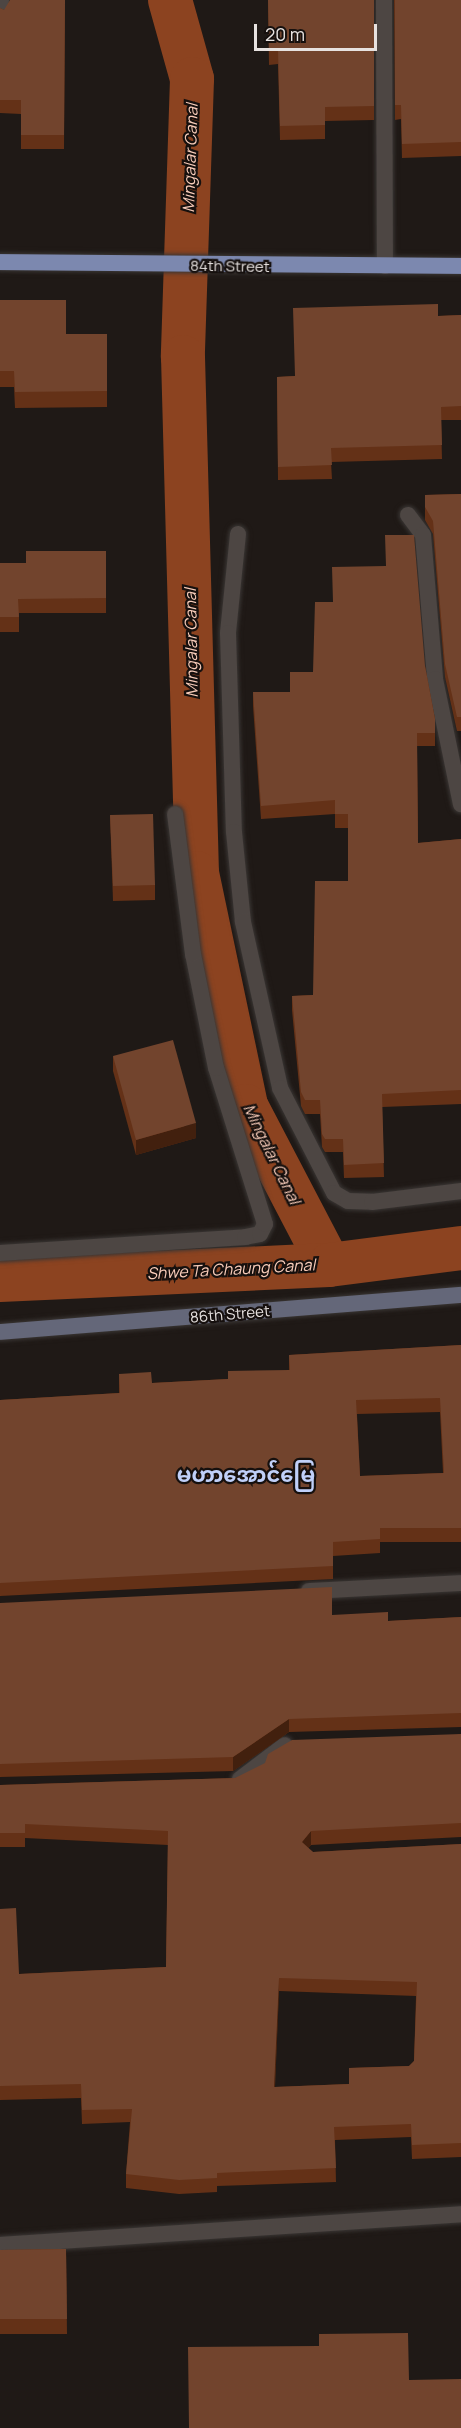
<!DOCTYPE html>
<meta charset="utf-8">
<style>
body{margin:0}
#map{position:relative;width:461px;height:2428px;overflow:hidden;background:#1f1916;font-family:Manrope,"Noto Sans Myanmar",sans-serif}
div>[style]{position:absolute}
.canal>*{height:44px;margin:-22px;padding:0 22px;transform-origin:22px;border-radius:22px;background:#8c4320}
.roads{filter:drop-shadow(0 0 2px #3a3634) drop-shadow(0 0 2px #3a3634)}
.minor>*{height:16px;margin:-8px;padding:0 8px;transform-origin:8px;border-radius:8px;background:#4d4643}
.secondary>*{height:16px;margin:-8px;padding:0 8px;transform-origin:8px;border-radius:8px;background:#646779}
.primary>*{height:16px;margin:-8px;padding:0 8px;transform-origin:8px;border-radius:8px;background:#7c88af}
.wall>*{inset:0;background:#643117}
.shaded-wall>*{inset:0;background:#42200e}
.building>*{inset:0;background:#72442d}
span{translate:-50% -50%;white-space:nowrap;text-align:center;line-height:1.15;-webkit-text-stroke:4.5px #16100e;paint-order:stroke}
.street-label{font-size:15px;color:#e7e2e0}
.water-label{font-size:16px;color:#f8ccb9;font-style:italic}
.district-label{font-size:21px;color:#c0d0f9;font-weight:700}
.scale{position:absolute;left:254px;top:24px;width:123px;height:27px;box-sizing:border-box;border:3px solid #e7e2e0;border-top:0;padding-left:8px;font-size:18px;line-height:21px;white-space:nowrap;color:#e7e2e0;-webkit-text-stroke:4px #16100e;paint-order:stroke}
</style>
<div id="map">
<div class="canal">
<div style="left:170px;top:0;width:82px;rotate:74.4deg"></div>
<div style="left:192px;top:79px;width:278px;rotate:91.9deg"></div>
<div style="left:183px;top:357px;width:516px;rotate:88.45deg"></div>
<div style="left:197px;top:873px;width:238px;rotate:78.1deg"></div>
<div style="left:246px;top:1106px;width:179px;rotate:62.4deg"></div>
<div style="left:0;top:1280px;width:329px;rotate:-2.6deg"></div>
<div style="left:329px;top:1265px;width:133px;rotate:-7.3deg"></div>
</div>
<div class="roads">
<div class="minor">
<div style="left:384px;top:0;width:266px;rotate:89.8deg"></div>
<div style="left:0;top:14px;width:14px;rotate:-86deg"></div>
<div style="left:408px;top:515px;width:25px;rotate:53deg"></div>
<div style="left:423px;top:535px;width:144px;rotate:85.2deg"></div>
<div style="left:435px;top:679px;width:128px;rotate:78.3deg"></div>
<div style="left:238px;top:534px;width:100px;rotate:95.8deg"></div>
<div style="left:228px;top:633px;width:199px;rotate:88.3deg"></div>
<div style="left:234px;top:832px;width:90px;rotate:84.3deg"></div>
<div style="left:243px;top:922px;width:170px;rotate:77.4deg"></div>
<div style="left:280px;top:1088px;width:118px;rotate:62.8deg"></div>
<div style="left:334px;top:1193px;width:16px;rotate:30deg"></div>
<div style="left:348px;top:1201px;width:24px;rotate:2deg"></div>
<div style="left:372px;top:1202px;width:90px;rotate:-7deg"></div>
<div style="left:0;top:1253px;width:246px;rotate:-3.7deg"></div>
<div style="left:245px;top:1237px;width:15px;rotate:-11deg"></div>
<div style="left:260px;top:1234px;width:11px;rotate:-63deg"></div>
<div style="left:265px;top:1224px;width:164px;rotate:-107.4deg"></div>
<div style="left:216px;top:1068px;width:116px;rotate:-101.4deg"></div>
<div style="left:193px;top:954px;width:141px;rotate:-97.3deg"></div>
<div style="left:309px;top:1591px;width:152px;rotate:-3deg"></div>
<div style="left:240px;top:1779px;width:56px;rotate:-37.1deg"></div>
<div style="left:0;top:2245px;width:462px;rotate:-3.8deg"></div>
</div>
<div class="secondary">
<div style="left:0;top:1332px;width:462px;rotate:-4.6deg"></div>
</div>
<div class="primary">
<div style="left:0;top:262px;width:461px;rotate:0.5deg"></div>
</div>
</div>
<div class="wall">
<div style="clip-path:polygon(65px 0,64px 149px,21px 149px,21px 114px,0 113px,0 8px,4px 10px)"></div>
<div style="clip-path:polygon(268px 0,374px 0,374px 120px,325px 121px,325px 139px,280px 140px,278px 64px,269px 65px)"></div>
<div style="clip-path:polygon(394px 0,461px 0,461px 156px,402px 158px,401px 119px,395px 120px)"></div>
<div style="clip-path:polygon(0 290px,0 300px,66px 334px,107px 334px,107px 407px,15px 408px,14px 387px,0 387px)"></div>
<div style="clip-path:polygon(461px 315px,461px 420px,441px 420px,442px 459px,331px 462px,332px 479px,278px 480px,277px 377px,295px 376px,438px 316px)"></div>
<div style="clip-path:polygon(461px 494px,461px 731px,457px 731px,445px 677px,433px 534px,425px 520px,425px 495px)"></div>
<div style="clip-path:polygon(106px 551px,106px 613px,19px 613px,19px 632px,0 632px,0 563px,26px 563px)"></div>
<div style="clip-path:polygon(425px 666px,435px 719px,435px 746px,417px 746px,418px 843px,461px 839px,461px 1104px,382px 1107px,384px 1177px,344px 1178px,343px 1152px,325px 1152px,322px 1147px,320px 1114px,305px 1114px,301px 1106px,292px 1010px,292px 996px,313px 995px,348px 881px,348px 828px,335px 828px,335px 814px,261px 819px,253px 706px,253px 692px,290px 692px,313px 672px)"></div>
<div style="clip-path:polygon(110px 815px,155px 885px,155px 900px,113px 901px)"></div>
<div style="clip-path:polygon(113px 1056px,196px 1138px,136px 1155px,113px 1071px)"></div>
<div style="clip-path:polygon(evenodd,461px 1345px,461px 1542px,380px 1542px,380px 1553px,333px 1556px,333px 1579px,0 1596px,0 1400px,119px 1393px,119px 1374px,152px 1383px,228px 1379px,289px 1370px,289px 1355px,461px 1345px,440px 1412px,443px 1473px,360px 1476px,357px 1414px,440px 1412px)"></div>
<div style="clip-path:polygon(0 1603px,332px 1615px,388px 1621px,461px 1617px,461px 1727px,289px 1732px,233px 1771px,0 1777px)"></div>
<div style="clip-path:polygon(evenodd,461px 1734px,461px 1837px,311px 1845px,308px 1848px,313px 1852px,461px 1844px,461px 2157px,412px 2159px,411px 2137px,335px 2140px,336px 2182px,217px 2186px,217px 2192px,179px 2194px,126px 2188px,126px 2174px,130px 2122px,82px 2124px,81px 2098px,0 2100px,0 2105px,0 1909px,19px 1974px,166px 1967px,168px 1845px,25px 1838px,25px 1847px,0 1847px,0 1785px,235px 1778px,461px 1734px,279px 1991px,416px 1996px,414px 2061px,409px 2066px,349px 2068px,349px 2084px,275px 2087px,279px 1991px)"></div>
<div style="clip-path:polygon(66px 2249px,67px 2334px,0 2334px,0 2250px)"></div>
</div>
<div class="shaded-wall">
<div style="clip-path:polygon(196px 1123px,196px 1138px,136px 1155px,136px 1140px)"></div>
<div style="clip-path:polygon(289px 1719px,289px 1732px,233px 1771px,233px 1757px)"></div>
<div style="clip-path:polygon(311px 1831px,311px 1845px,302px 1856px,302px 1842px)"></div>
<div style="clip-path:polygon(279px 1978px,279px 1991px,274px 2101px,274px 2087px)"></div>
</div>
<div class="building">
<div style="clip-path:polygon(10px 0,65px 0,64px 135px,21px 135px,21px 100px,0 100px,0 8px,4px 10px)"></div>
<div style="clip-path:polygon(268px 0,374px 0,374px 106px,325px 107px,325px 125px,280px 126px,278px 50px,269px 50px)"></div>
<div style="clip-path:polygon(395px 0,461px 0,461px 142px,402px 144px,401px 105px,395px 105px)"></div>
<div style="clip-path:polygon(0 290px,0 300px,66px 300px,66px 334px,107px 334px,107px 391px,15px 392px,14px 371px,0 371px)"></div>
<div style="clip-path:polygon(438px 304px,438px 316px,461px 315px,461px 406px,441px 407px,442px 445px,331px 448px,332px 465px,278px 467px,277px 377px,295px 376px,293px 308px)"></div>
<div style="clip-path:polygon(461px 494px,461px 717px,457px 717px,445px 664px,433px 521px,425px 507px,425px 495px)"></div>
<div style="clip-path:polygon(385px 535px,414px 535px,425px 666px,435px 719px,435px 733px,417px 733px,418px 843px,461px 839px,461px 1090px,382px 1094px,384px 1163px,344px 1165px,343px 1139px,325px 1139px,322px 1134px,320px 1100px,305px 1100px,301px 1092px,292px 996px,313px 995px,315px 881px,348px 881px,348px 814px,335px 814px,335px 800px,261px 806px,253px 692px,290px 692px,290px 672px,313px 672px,315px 602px,333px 602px,332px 567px,386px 566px)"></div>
<div style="clip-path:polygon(26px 551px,106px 551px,106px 598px,18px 599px,19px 617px,0 617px,0 563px,26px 563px)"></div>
<div style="clip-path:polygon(153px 814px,155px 885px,113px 886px,110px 815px)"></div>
<div style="clip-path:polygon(173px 1040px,196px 1123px,136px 1140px,113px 1056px)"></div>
<div style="clip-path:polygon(evenodd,461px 1345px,461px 1528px,380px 1528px,380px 1539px,333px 1542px,333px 1566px,0 1583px,0 1400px,120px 1393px,119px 1374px,151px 1372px,152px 1383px,228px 1379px,228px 1371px,290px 1370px,289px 1355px,461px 1345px,440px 1398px,444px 1473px,360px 1476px,356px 1400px,440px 1398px)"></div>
<div style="clip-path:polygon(332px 1587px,332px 1615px,388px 1612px,388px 1621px,461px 1617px,461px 1713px,289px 1719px,233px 1757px,0 1764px,0 1603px)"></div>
<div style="clip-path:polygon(evenodd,461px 1734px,461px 1823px,311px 1831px,302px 1842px,313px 1852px,461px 1844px,461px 2143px,412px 2145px,411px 2124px,334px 2127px,336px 2168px,217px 2173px,217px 2178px,179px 2180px,126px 2174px,132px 2109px,82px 2110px,81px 2084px,0 2086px,0 2092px,0 1909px,16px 1908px,19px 1974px,166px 1967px,168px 1831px,25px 1824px,25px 1833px,0 1833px,0 1785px,235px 1778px,265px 1763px,268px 1754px,292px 1740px,461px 1734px,279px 1978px,417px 1982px,414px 2061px,409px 2066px,349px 2068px,349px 2084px,274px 2087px,279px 1978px)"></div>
<div style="clip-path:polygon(66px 2249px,67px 2319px,0 2319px,0 2250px)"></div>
<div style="clip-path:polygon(408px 2333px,409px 2380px,461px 2379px,461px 2428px,189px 2428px,188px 2347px,319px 2346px,319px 2334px)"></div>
</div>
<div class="street-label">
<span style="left:230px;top:266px;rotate:1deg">84th Street</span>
<span style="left:230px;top:1314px;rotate:-5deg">86th Street</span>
</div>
<div class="water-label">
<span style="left:190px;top:158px;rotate:-88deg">Mingalar Canal</span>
<span style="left:191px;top:643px;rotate:-91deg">Mingalar Canal</span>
<span style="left:272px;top:1154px;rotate:64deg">Mingalar Canal</span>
<span style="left:231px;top:1269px;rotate:-3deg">Shwe Ta Chaung Canal</span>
</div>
<div class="district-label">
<span style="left:246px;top:1474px">မဟာအောင်မြေ</span>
</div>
<div class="scale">20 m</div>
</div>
